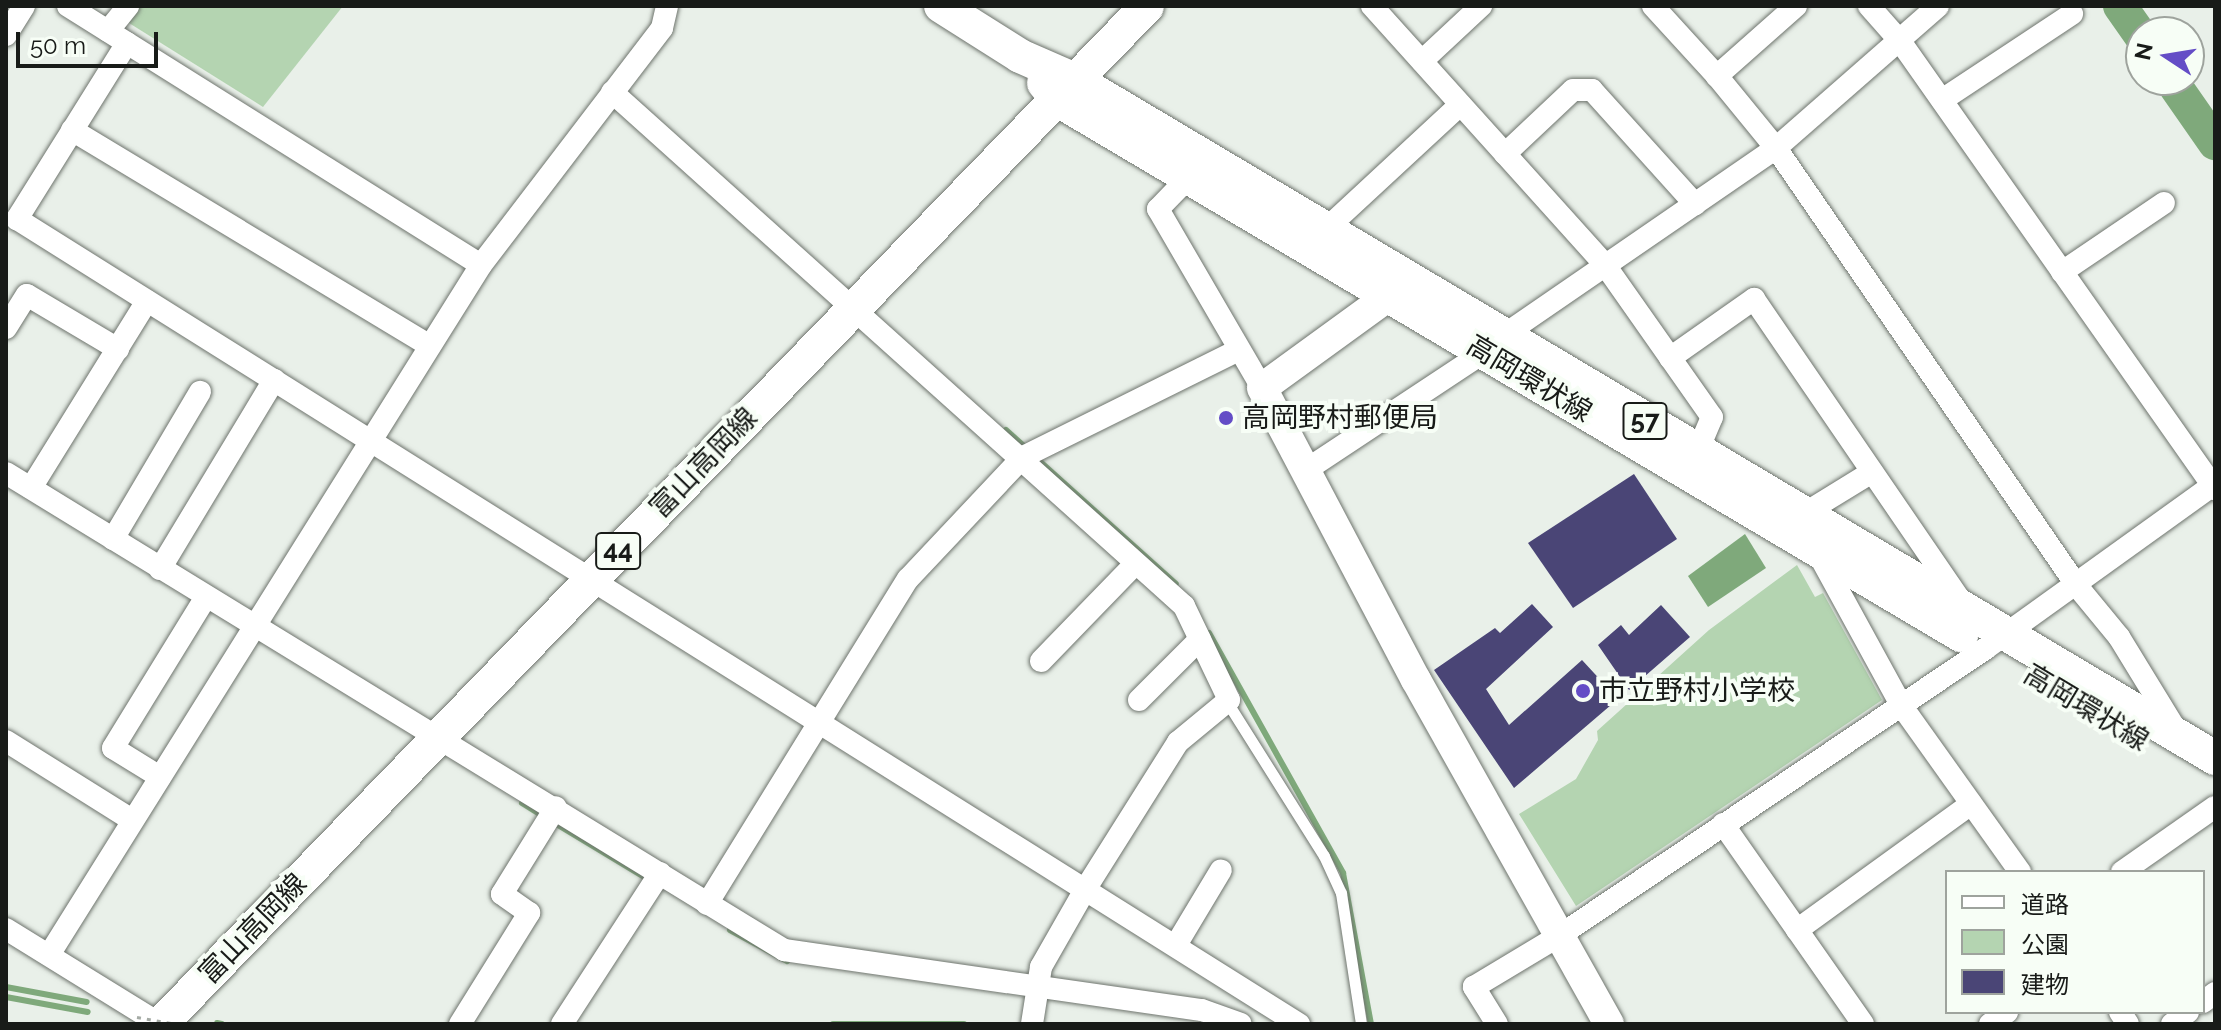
<!DOCTYPE html>
<meta charset="utf-8">
<style>
body{margin:0}
#map{position:relative;width:2221px;height:1030px;overflow:hidden;background:#e9f0e9;font-family:Raleway,"Noto Sans JP",sans-serif}
div>[style]{position:absolute}
.green>*{inset:0;background:#b4d4b1}
.water>*{inset:0;background:#7fa97b}
.stream>*{height:6px;margin:-3px;padding:0 3px;transform-origin:3px;border-radius:3px;background:#7fa97b}
.river>*{height:34px;margin:-17px;padding:0 17px;transform-origin:17px;border-radius:17px;background:#7fa97b}
.building>*{inset:0;background:#4a4576}
.roads{filter:drop-shadow(0 0 2px #6e746d) drop-shadow(0 0 2px #6e746d)}
.lane>*{height:11px;margin:-5.5px;padding:0 5.5px;transform-origin:5.5px;border-radius:5.5px;background:#fff}
.street>*{height:22px;margin:-11px;padding:0 11px;transform-origin:11px;border-radius:11px;background:#fff}
.secondary>*{height:30px;margin:-15px;padding:0 15px;transform-origin:15px;border-radius:15px;background:#fff}
.primary>*{height:34px;margin:-17px;padding:0 17px;transform-origin:17px;border-radius:17px;background:#fff}
.path-bridge>*{height:3px;margin-top:-1.5px;transform-origin:0;background:repeating-linear-gradient(90deg,#a5aba5 0 4px,transparent 0 10px)}
.dots>*{width:22px;height:22px;translate:-50% -50%;box-sizing:border-box;border:4px solid #f7fef6;border-radius:50%}
span{translate:-50% -50%;white-space:nowrap;text-align:center;line-height:1.15;-webkit-text-stroke:8px #f7fef6;paint-order:stroke}
.shield-label span{padding:2px 6px;background:#f7fef6;border:2px solid;border-radius:6px;-webkit-text-stroke-width:0}
.shield-label{font-size:26px;color:#181b18;font-weight:700}
.street-label{font-size:28px;color:#181b18}
.poi-label{font-size:28px;color:#181b18}
.left{translate:0 -50%;text-align:left}
.frame{position:absolute;inset:0;border:8px solid #181b18;pointer-events:none}
.legend{position:absolute;left:1945px;top:870px;width:260px;height:144px;box-sizing:border-box;background:#f7fef6;border:2px solid #9ea39d;margin:0;padding:10px 14px;list-style:none;font-size:24px;color:#181b18}
.legend li{display:flex;align-items:center;gap:16px;height:40px}
.legend b{width:40px;border:2px solid #9ea39d}
.north{position:absolute;left:2125px;top:16px;width:80px;height:80px;box-sizing:border-box;background:#f7fef6;border:2px solid #9ea39d;border-radius:50%;rotate:282deg;font-size:22px;font-weight:700;line-height:32px;text-align:center;color:#181b18}
.north::after{content:'';display:block;margin:auto;width:28px;height:36px;background:#644dc6;clip-path:polygon(50% 0,100% 100%,50% 72%,0 100%)}
.scale{position:absolute;left:16px;top:32px;width:142px;height:36px;box-sizing:border-box;border:4px solid #181b18;border-top:0;padding-left:10px;font-size:24px;line-height:28px;white-space:nowrap;color:#181b18;-webkit-text-stroke:6px #f7fef6;paint-order:stroke}
</style>
<div id="map">
<div class="green">
<div style="clip-path:polygon(132px 6px,343px 6px,263px 107px,129px 23px)"></div>
<div style="clip-path:polygon(1797px 565px,1815px 597px,1823px 593px,1882px 700px,1576px 906px,1519px 814px,1576px 779px,1598px 740px,1597px 731px,1709px 630px)"></div>
</div>
<div class="water">
<div style="clip-path:polygon(1745px 534px,1766px 568px,1708px 607px,1688px 576px)"></div>
</div>
<div class="stream">
<div style="left:1006px;top:430px;width:30px;rotate:42deg"></div>
<div style="left:1036px;top:458px;width:188px;rotate:42deg"></div>
<div style="left:1209px;top:633px;width:275px;rotate:60.8deg"></div>
<div style="left:1343px;top:873px;width:154px;rotate:79.5deg"></div>
<div style="left:522px;top:803px;width:25px;rotate:32deg"></div>
<div style="left:553px;top:822px;width:109px;rotate:31.1deg"></div>
<div style="left:730px;top:930px;width:65px;rotate:28.5deg"></div>
<div style="left:6px;top:987px;width:82px;rotate:10.5deg"></div>
<div style="left:6px;top:997px;width:83px;rotate:10.4deg"></div>
<div style="left:217px;top:1023px;width:5px;rotate:11deg"></div>
<div style="left:833px;top:1024px;width:131px"></div>
</div>
<div class="river">
<div style="left:2120px;top:6px;width:37px;rotate:55deg"></div>
<div style="left:2171px;top:80px;width:77px;rotate:55.1deg"></div>
</div>
<div class="building">
<div style="clip-path:polygon(1634px 474px,1677px 539px,1573px 608px,1528px 543px)"></div>
<div style="clip-path:polygon(1532px 604px,1553px 627px,1486px 689px,1509px 725px,1582px 660px,1618px 699px,1514px 788px,1434px 670px,1495px 628px,1500px 633px)"></div>
<div style="clip-path:polygon(1661px 605px,1690px 637px,1629px 690px,1598px 645px,1621px 625px,1629px 635px)"></div>
</div>
<div class="roads">
<div class="lane">
<div style="left:1227px;top:702px;width:182px;rotate:57.8deg"></div>
<div style="left:1324px;top:856px;width:41px;rotate:65.3deg"></div>
<div style="left:1341px;top:893px;width:133px;rotate:81.3deg"></div>
</div>
<div class="street">
<div style="left:68px;top:6px;width:487px;rotate:32.1deg"></div>
<div style="left:1372px;top:6px;width:348px;rotate:48deg"></div>
<div style="left:1605px;top:265px;width:186px;rotate:54.9deg"></div>
<div style="left:1712px;top:417px;width:39px;rotate:113deg"></div>
<div style="left:1653px;top:6px;width:95px;rotate:47.6deg"></div>
<div style="left:1796px;top:6px;width:106px;rotate:138.5deg"></div>
<div style="left:1717px;top:76px;width:93px;rotate:50.7deg"></div>
<div style="left:1776px;top:148px;width:531px;rotate:55.5deg"></div>
<div style="left:2077px;top:586px;width:66px;rotate:50.5deg"></div>
<div style="left:2119px;top:637px;width:109px;rotate:58.5deg"></div>
<div style="left:1869px;top:6px;width:47px;rotate:48.5deg"></div>
<div style="left:1900px;top:41px;width:548px;rotate:54.89deg"></div>
<div style="left:108px;top:31px;width:32px;rotate:-51deg"></div>
<div style="left:6px;top:35px;width:34px;rotate:-58deg"></div>
<div style="left:127px;top:43px;width:208px;rotate:122deg"></div>
<div style="left:17px;top:219px;width:1514px;rotate:32.13deg"></div>
<div style="left:1422px;top:61px;width:81px;rotate:-43deg"></div>
<div style="left:612px;top:92px;width:769px;rotate:41.94deg"></div>
<div style="left:1184px;top:606px;width:104px;rotate:64.4deg"></div>
<div style="left:1229px;top:700px;width:66px;rotate:140.5deg"></div>
<div style="left:1178px;top:742px;width:173px;rotate:122.2deg"></div>
<div style="left:1086px;top:888px;width:91px;rotate:119.7deg"></div>
<div style="left:1041px;top:967px;width:58px;rotate:99deg"></div>
<div style="left:1942px;top:100px;width:156px;rotate:-33.5deg"></div>
<div style="left:72px;top:130px;width:417px;rotate:31.1deg"></div>
<div style="left:1505px;top:154px;width:93px;rotate:-43.3deg"></div>
<div style="left:1573px;top:90px;width:19px"></div>
<div style="left:1592px;top:90px;width:154px;rotate:47.9deg"></div>
<div style="left:1190px;top:176px;width:46px;rotate:134.1deg"></div>
<div style="left:1158px;top:209px;width:207px;rotate:59.8deg"></div>
<div style="left:1326px;top:229px;width:183px;rotate:-42.8deg"></div>
<div style="left:2062px;top:272px;width:123px;rotate:-34.1deg"></div>
<div style="left:6px;top:328px;width:39px;rotate:-58deg"></div>
<div style="left:27px;top:295px;width:106px;rotate:30.7deg"></div>
<div style="left:1504px;top:335px;width:330px;rotate:-34.5deg"></div>
<div style="left:1776px;top:148px;width:215px;rotate:-41.2deg"></div>
<div style="left:1670px;top:358px;width:103px;rotate:-35.1deg"></div>
<div style="left:1754px;top:299px;width:365px;rotate:55.6deg"></div>
<div style="left:1306px;top:470px;width:214px;rotate:-33.5deg"></div>
<div style="left:6px;top:473px;width:913px;rotate:31.51deg"></div>
<div style="left:784px;top:950px;width:422px;rotate:8.2deg"></div>
<div style="left:1202px;top:1010px;width:41px;rotate:19.7deg"></div>
<div style="left:31px;top:488px;width:220px;rotate:-58.2deg"></div>
<div style="left:1802px;top:515px;width:82px;rotate:-31.6deg"></div>
<div style="left:113px;top:539px;width:171px;rotate:-59.4deg"></div>
<div style="left:1819px;top:555px;width:171px;rotate:61.3deg"></div>
<div style="left:1901px;top:705px;width:205px;rotate:54.5deg"></div>
<div style="left:160px;top:569px;width:221px;rotate:-58.9deg"></div>
<div style="left:1041px;top:661px;width:136px;rotate:-45.9deg"></div>
<div style="left:1139px;top:700px;width:86px;rotate:-45deg"></div>
<div style="left:6px;top:741px;width:149px;rotate:32.1deg"></div>
<div style="left:160px;top:777px;width:55px;rotate:-148.3deg"></div>
<div style="left:113px;top:748px;width:177px;rotate:-58.4deg"></div>
<div style="left:1723px;top:824px;width:244px;rotate:55deg"></div>
<div style="left:2122px;top:872px;width:113px;rotate:-35deg"></div>
<div style="left:707px;top:904px;width:382px;rotate:-58.3deg"></div>
<div style="left:908px;top:579px;width:168px;rotate:-46.7deg"></div>
<div style="left:1023px;top:457px;width:241px;rotate:-26.4deg"></div>
<div style="left:6px;top:929px;width:181px;rotate:31.7deg"></div>
<div style="left:1797px;top:930px;width:215px;rotate:-35.9deg"></div>
<div style="left:1176px;top:945px;width:87px;rotate:-59deg"></div>
<div style="left:49px;top:955px;width:814px;rotate:-57.95deg"></div>
<div style="left:481px;top:265px;width:298px;rotate:-52.6deg"></div>
<div style="left:662px;top:28px;width:23px;rotate:-77deg"></div>
<div style="left:2203px;top:1002px;width:15px;rotate:-37deg"></div>
<div style="left:2120px;top:1012px;width:14px;rotate:56deg"></div>
<div style="left:460px;top:1024px;width:131px;rotate:-58.1deg"></div>
<div style="left:529px;top:913px;width:33px;rotate:-145deg"></div>
<div style="left:502px;top:894px;width:102px;rotate:-58.2deg"></div>
<div style="left:562px;top:1024px;width:180px;rotate:-57deg"></div>
<div style="left:1497px;top:1024px;width:44px;rotate:-121.9deg"></div>
<div style="left:1474px;top:987px;width:99px;rotate:-31deg"></div>
<div style="left:1559px;top:936px;width:514px;rotate:-33.97deg"></div>
<div style="left:1985px;top:649px;width:283px;rotate:-35.7deg"></div>
<div style="left:1990px;top:1024px;width:21px;rotate:-35deg"></div>
<div style="left:2172px;top:1024px;width:20px;rotate:-37deg"></div>
</div>
<div class="secondary">
<div style="left:1397px;top:278px;width:18px;rotate:112deg"></div>
<div style="left:1390px;top:295px;width:158px;rotate:144deg"></div>
<div style="left:1262px;top:388px;width:330px;rotate:62.2deg"></div>
<div style="left:1416px;top:680px;width:394px;rotate:60.7deg"></div>
</div>
<div class="primary">
<div style="left:941px;top:6px;width:93px;rotate:32.3deg"></div>
<div style="left:1020px;top:56px;width:62px;rotate:23.7deg"></div>
<div style="left:1077px;top:81px;width:1324px;rotate:30.75deg"></div>
<div style="left:1044px;top:83px;width:22px;rotate:51deg"></div>
<div style="left:1058px;top:100px;width:1050px;rotate:30.65deg"></div>
<div style="left:161px;top:1024px;width:1417px;rotate:-45.91deg"></div>
</div>
</div>
<div class="path-bridge">
<div style="left:137px;top:1017px;width:39px;rotate:10deg"></div>
</div>
<div class="dots">
<div style="left:1226px;top:418px;background:#644dc6"></div>
<div style="left:1583px;top:691px;background:#644dc6"></div>
</div>
<div class="shield-label">
<span style="left:1645px;top:421px">57</span>
<span style="left:618px;top:551px">44</span>
</div>
<div class="street-label">
<span style="left:1529px;top:379px;rotate:31deg">高岡環状線</span>
<span style="left:704px;top:463px;rotate:-46deg">富山高岡線</span>
<span style="left:2086px;top:708px;rotate:31deg">高岡環状線</span>
<span style="left:253px;top:929px;rotate:-46deg">富山高岡線</span>
</div>
<div class="poi-label">
<span class="left" style="left:1242px;top:418px">高岡野村郵便局</span>
<span class="left" style="left:1599px;top:691px">市立野村小学校</span>
</div>
<div class="frame"></div>
<ul class="legend">
<li><b style="height:10px;background:#fff"></b>道路</li>
<li><b style="height:22px;background:#b4d4b1"></b>公園</li>
<li><b style="height:22px;background:#4a4576"></b>建物</li>
</ul>
<div class="north">N</div>
<div class="scale">50 m</div>
</div>
